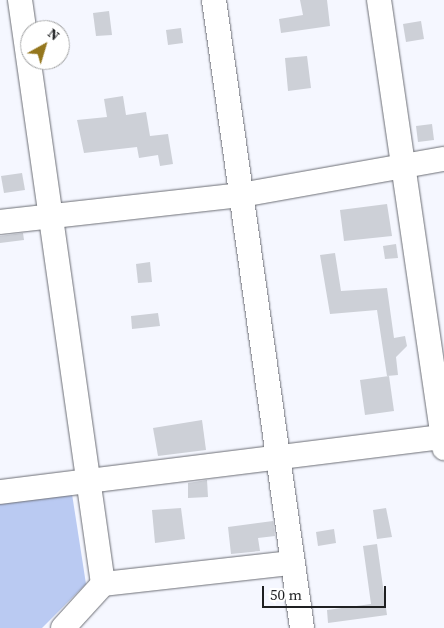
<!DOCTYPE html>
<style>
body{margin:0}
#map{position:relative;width:444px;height:628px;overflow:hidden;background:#f5f7ff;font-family:"Source Serif 4",serif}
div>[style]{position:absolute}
.green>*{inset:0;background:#bacaf2}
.building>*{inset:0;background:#cdd0d7}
.roads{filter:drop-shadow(0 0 1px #6c6e75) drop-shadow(0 0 1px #6c6e75)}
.minor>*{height:24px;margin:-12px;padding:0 12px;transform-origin:12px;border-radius:12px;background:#fff}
span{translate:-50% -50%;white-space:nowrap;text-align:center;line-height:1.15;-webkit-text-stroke:4px #fff;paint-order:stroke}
.north{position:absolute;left:20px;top:20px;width:50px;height:50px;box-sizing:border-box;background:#fff;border:1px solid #a5a6a7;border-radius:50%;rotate:39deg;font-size:14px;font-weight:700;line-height:20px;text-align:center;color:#1f2022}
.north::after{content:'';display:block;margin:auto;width:18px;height:22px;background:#94761d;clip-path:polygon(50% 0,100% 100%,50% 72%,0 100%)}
.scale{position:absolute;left:262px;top:586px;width:124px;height:22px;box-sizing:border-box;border:2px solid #1f2022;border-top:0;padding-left:6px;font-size:15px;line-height:18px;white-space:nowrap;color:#1f2022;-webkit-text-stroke:4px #fff;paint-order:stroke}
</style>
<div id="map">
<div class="green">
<div style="clip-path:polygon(72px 494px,86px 584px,42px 628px,0 628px,0 504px)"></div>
</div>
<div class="building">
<div style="clip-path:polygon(300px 0,327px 0,330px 26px,281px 33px,279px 19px,303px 15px)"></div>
<div style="clip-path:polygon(109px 11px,112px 35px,96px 36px,93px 13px)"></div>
<div style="clip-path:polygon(421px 21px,424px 39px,406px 42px,403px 24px)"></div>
<div style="clip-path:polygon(181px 28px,183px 43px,168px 45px,166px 30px)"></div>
<div style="clip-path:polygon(307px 56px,311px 88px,288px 91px,285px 58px)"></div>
<div style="clip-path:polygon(123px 96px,126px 115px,146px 112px,150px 136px,168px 134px,173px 164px,160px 166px,158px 155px,139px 158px,137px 147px,84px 153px,77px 120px,107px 117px,104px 99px)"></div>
<div style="clip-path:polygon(432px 124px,434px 140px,418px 142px,416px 126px)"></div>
<div style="clip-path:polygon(22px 173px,25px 190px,4px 193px,1px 176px)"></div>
<div style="clip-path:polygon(387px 204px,392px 236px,344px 241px,340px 210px)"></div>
<div style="clip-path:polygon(23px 233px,24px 240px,0 243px,0 236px)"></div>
<div style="clip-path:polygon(396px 244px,398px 258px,385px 259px,383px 246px)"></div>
<div style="clip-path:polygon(335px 253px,341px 291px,387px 288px,394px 338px,405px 336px,407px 346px,396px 357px,398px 375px,387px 376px,377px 310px,330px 314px,320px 255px)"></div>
<div style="clip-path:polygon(150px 262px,152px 282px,138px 283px,136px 264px)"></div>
<div style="clip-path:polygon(158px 313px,160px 326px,132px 329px,131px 316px)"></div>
<div style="clip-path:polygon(389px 376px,394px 411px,365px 415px,360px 380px)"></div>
<div style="clip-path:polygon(202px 420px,206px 450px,158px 456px,153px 428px)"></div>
<div style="clip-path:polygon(207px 480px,208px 497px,188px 498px,188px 483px)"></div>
<div style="clip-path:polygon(181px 508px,185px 539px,155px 543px,152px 510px)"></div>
<div style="clip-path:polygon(386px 508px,392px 537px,377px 539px,373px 510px)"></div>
<div style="clip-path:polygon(273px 521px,275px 536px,258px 538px,260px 551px,231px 554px,228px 527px)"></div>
<div style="clip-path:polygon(334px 529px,336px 543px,318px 546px,316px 532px)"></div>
<div style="clip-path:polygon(377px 544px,387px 615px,328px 623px,327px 610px,371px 604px,363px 546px)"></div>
</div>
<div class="roads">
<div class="minor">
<div style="left:20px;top:0;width:590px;rotate:81.91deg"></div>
<div style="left:214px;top:0;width:634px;rotate:82.02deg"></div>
<div style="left:379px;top:0;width:453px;rotate:81.7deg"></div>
<div style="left:0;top:222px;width:243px;rotate:-6.4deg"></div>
<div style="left:241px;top:195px;width:206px;rotate:-10.1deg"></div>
<div style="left:0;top:492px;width:447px;rotate:-7.1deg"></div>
<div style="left:63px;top:628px;width:59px;rotate:-47.7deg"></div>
<div style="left:103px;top:584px;width:189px;rotate:-6.4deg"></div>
</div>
</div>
<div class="north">N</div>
<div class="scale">50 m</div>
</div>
